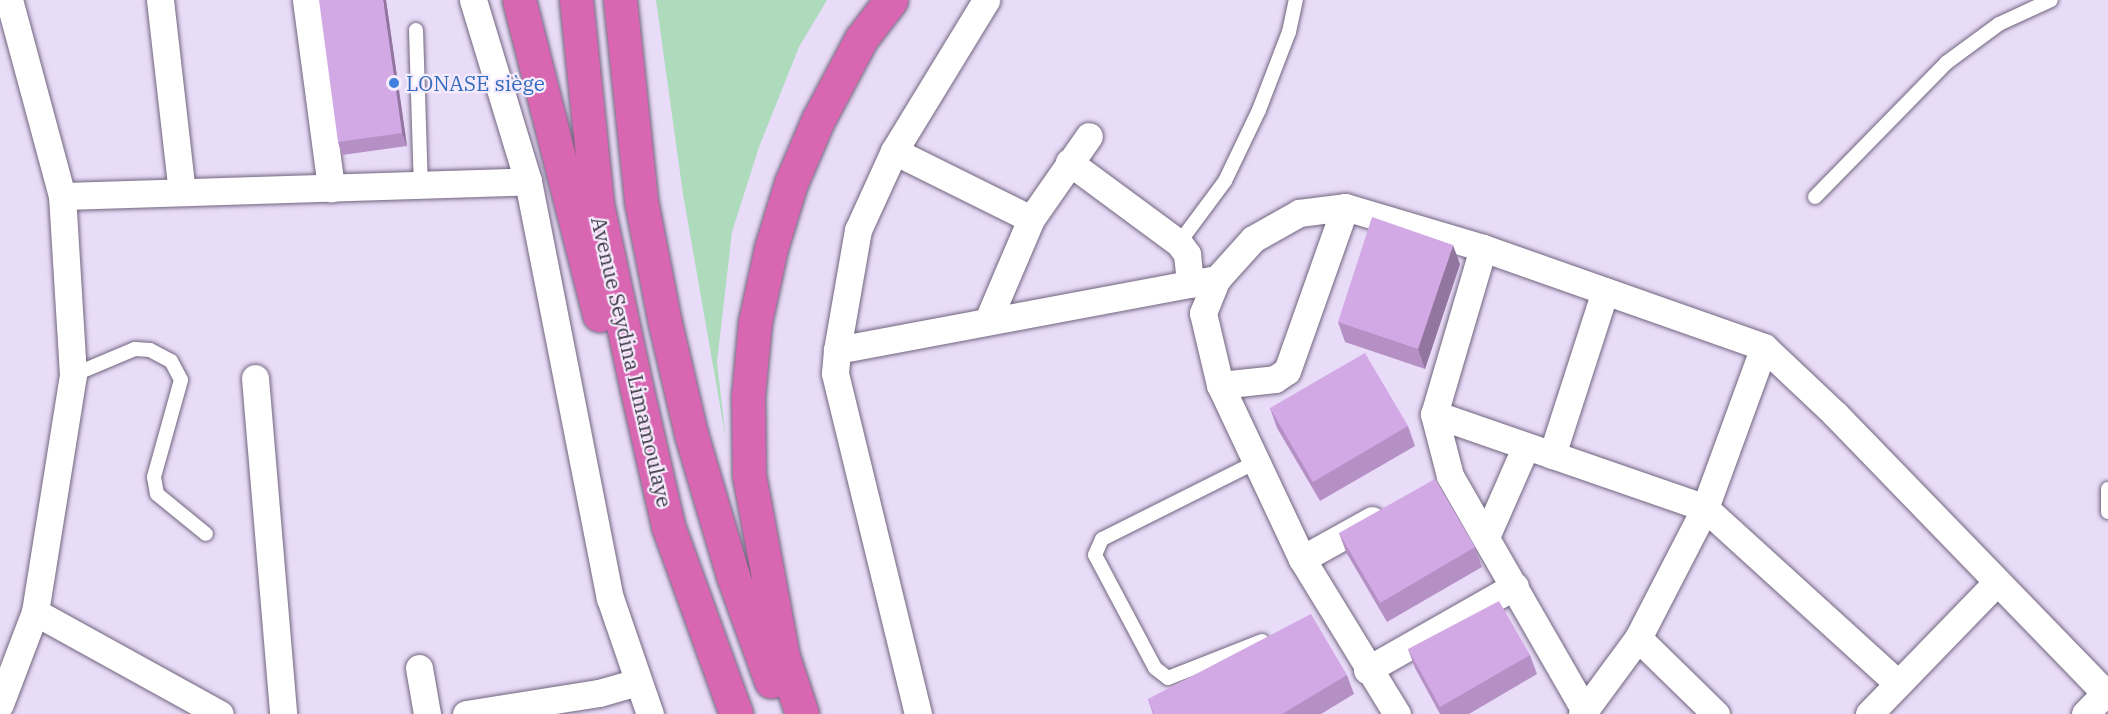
<!DOCTYPE html>
<meta charset="utf-8">
<style>
body{margin:0}
#map{position:relative;width:2108px;height:714px;overflow:hidden;background:#e9dcf8;font-family:"IBM Plex Serif",serif}
div>[style]{position:absolute}
.green>*{inset:0;background:#addbbc}
.roads{filter:drop-shadow(0 0 2px #71657e) drop-shadow(0 0 2px #71657e)}
.lane>*{height:14px;margin:-7px;padding:0 7px;transform-origin:7px;border-radius:7px;background:#fff}
.street>*{height:27px;margin:-13.5px;padding:0 13.5px;transform-origin:13.5px;border-radius:13.5px;background:#fff}
.highway>*{height:33px;margin:-16.5px;padding:0 16.5px;transform-origin:16.5px;border-radius:16.5px;background:#d966b0}
.wall>*{inset:0;background:#b590c5}
.shaded-wall>*{inset:0;background:#9376a0}
.building>*{inset:0;background:#d2a8e5}
.dots>*{width:16px;height:16px;translate:-50% -50%;box-sizing:border-box;border:3px solid #f4ecfd;border-radius:50%}
span{translate:-50% -50%;white-space:nowrap;text-align:center;line-height:1.15;-webkit-text-stroke:4.5px #f4ecfd;paint-order:stroke}
.shop-label{font-size:21px;color:#366cbe}
.left{translate:0 -50%;text-align:left}
.street-label{font-size:21px;color:#3c3742}
</style>
<div id="map">
<div class="green">
<div style="clip-path:polygon(656px 0,827px 0,799px 47px,759px 147px,732px 232px,717px 362px,726px 440px,683px 194px)"></div>
</div>
<div class="roads">
<div class="lane">
<div style="left:416px;top:30px;width:155px;rotate:88.2deg"></div>
<div style="left:1815px;top:197px;width:187px;rotate:-45.6deg"></div>
<div style="left:1946px;top:63px;width:66px;rotate:-36.3deg"></div>
<div style="left:1999px;top:24px;width:57px;rotate:-24.8deg"></div>
<div style="left:1179px;top:243px;width:77px;rotate:-53.4deg"></div>
<div style="left:1225px;top:181px;width:79px;rotate:-64.4deg"></div>
<div style="left:1259px;top:110px;width:84px;rotate:-69deg"></div>
<div style="left:1289px;top:32px;width:33px;rotate:-78deg"></div>
<div style="left:73px;top:375px;width:67px;rotate:-22.8deg"></div>
<div style="left:135px;top:349px;width:15px;rotate:4deg"></div>
<div style="left:150px;top:350px;width:24px;rotate:28deg"></div>
<div style="left:171px;top:361px;width:21px;rotate:62deg"></div>
<div style="left:181px;top:380px;width:101px;rotate:105.6deg"></div>
<div style="left:154px;top:477px;width:17px;rotate:80deg"></div>
<div style="left:157px;top:494px;width:63px;rotate:39.2deg"></div>
<div style="left:1256px;top:462px;width:172px;rotate:153.4deg"></div>
<div style="left:1102px;top:539px;width:17px;rotate:114deg"></div>
<div style="left:1095px;top:555px;width:128px;rotate:62deg"></div>
<div style="left:1155px;top:668px;width:16px;rotate:38deg"></div>
<div style="left:1168px;top:678px;width:101px;rotate:-21.5deg"></div>
<div style="left:2108px;top:489px;width:23px;rotate:90deg"></div>
</div>
<div class="street">
<div style="left:160px;top:0;width:193px;rotate:83.5deg"></div>
<div style="left:306px;top:0;width:190px;rotate:82.4deg"></div>
<div style="left:473px;top:0;width:189px;rotate:73.1deg"></div>
<div style="left:528px;top:181px;width:425px;rotate:78.9deg"></div>
<div style="left:610px;top:598px;width:123px;rotate:71deg"></div>
<div style="left:894px;top:151px;width:153px;rotate:26.4deg"></div>
<div style="left:1069px;top:162px;width:137px;rotate:36.4deg"></div>
<div style="left:1179px;top:243px;width:14px;rotate:54deg"></div>
<div style="left:1187px;top:254px;width:30px;rotate:84deg"></div>
<div style="left:62px;top:196px;width:466px;rotate:-1.8deg"></div>
<div style="left:1483px;top:248px;width:173px;rotate:106.4deg"></div>
<div style="left:1434px;top:414px;width:64px;rotate:75.5deg"></div>
<div style="left:1450px;top:476px;width:271px;rotate:60.1deg"></div>
<div style="left:988px;top:320px;width:110px;rotate:-66.9deg"></div>
<div style="left:1031px;top:219px;width:101px;rotate:-55.1deg"></div>
<div style="left:837px;top:350px;width:122px;rotate:-80.1deg"></div>
<div style="left:858px;top:230px;width:87px;rotate:-65.5deg"></div>
<div style="left:894px;top:151px;width:177px;rotate:-58.6deg"></div>
<div style="left:255px;top:378px;width:337px;rotate:85.2deg"></div>
<div style="left:1220px;top:385px;width:55px;rotate:-6.2deg"></div>
<div style="left:1275px;top:379px;width:14px;rotate:-34deg"></div>
<div style="left:1287px;top:371px;width:174px;rotate:-70.5deg"></div>
<div style="left:1434px;top:414px;width:287px;rotate:19.1deg"></div>
<div style="left:1705px;top:508px;width:260px;rotate:42.3deg"></div>
<div style="left:1552px;top:455px;width:172px;rotate:-72.1deg"></div>
<div style="left:1486px;top:537px;width:99px;rotate:-66.3deg"></div>
<div style="left:1302px;top:559px;width:80px;rotate:-29.1deg"></div>
<div style="left:35px;top:612px;width:211px;rotate:28.9deg"></div>
<div style="left:1638px;top:638px;width:109px;rotate:44.3deg"></div>
<div style="left:419px;top:668px;width:47px;rotate:80.1deg"></div>
<div style="left:1367px;top:670px;width:170px;rotate:-29.6deg"></div>
<div style="left:0;top:704px;width:98px;rotate:-69.2deg"></div>
<div style="left:35px;top:612px;width:240px;rotate:-80.9deg"></div>
<div style="left:73px;top:375px;width:179px;rotate:-93.5deg"></div>
<div style="left:62px;top:196px;width:203px;rotate:-105.1deg"></div>
<div style="left:466px;top:714px;width:135px;rotate:-9deg"></div>
<div style="left:599px;top:693px;width:40px;rotate:-16deg"></div>
<div style="left:918px;top:714px;width:351px;rotate:-103.7deg"></div>
<div style="left:835px;top:373px;width:23px;rotate:-85deg"></div>
<div style="left:837px;top:350px;width:387px;rotate:-10.6deg"></div>
<div style="left:1397px;top:714px;width:182px;rotate:-121.5deg"></div>
<div style="left:1302px;top:559px;width:192px;rotate:-115.2deg"></div>
<div style="left:1220px;top:385px;width:74px;rotate:-103.3deg"></div>
<div style="left:1203px;top:313px;width:37px;rotate:-68deg"></div>
<div style="left:1217px;top:279px;width:54px;rotate:-48deg"></div>
<div style="left:1253px;top:239px;width:53px;rotate:-29.5deg"></div>
<div style="left:1299px;top:213px;width:46px;rotate:-7.4deg"></div>
<div style="left:1345px;top:207px;width:144px;rotate:16.5deg"></div>
<div style="left:1483px;top:248px;width:298px;rotate:19.4deg"></div>
<div style="left:1764px;top:347px;width:98px;rotate:43.3deg"></div>
<div style="left:1835px;top:414px;width:392px;rotate:45.9deg"></div>
<div style="left:1582px;top:714px;width:94px;rotate:-53.6deg"></div>
<div style="left:1638px;top:638px;width:146px;rotate:-62.7deg"></div>
<div style="left:1705px;top:508px;width:171px;rotate:-69.9deg"></div>
<div style="left:1869px;top:714px;width:184px;rotate:-45.9deg"></div>
<div style="left:2085px;top:714px;width:29px;rotate:-46deg"></div>
</div>
<div class="highway">
<div style="left:519px;top:0;width:325px;rotate:75.7deg"></div>
<div style="left:576px;top:0;width:205px;rotate:84.1deg"></div>
<div style="left:597px;top:204px;width:186px;rotate:77.9deg"></div>
<div style="left:636px;top:386px;width:144px;rotate:77.1deg"></div>
<div style="left:668px;top:526px;width:200px;rotate:70.1deg"></div>
<div style="left:620px;top:0;width:202px;rotate:84deg"></div>
<div style="left:641px;top:201px;width:124px;rotate:78.9deg"></div>
<div style="left:665px;top:323px;width:114px;rotate:76.8deg"></div>
<div style="left:691px;top:434px;width:148px;rotate:73.5deg"></div>
<div style="left:733px;top:576px;width:112px;rotate:70.1deg"></div>
<div style="left:802px;top:714px;width:60px;rotate:-108.4deg"></div>
<div style="left:783px;top:657px;width:185px;rotate:-100.6deg"></div>
<div style="left:749px;top:475px;width:78px;rotate:-90.7deg"></div>
<div style="left:748px;top:397px;width:75px;rotate:-84.7deg"></div>
<div style="left:755px;top:322px;width:76px;rotate:-77.8deg"></div>
<div style="left:771px;top:248px;width:68px;rotate:-72.9deg"></div>
<div style="left:791px;top:183px;width:69px;rotate:-66.8deg"></div>
<div style="left:818px;top:120px;width:92px;rotate:-62deg"></div>
<div style="left:861px;top:39px;width:49px;rotate:-52.4deg"></div>
</div>
</div>
<div class="wall">
<div style="clip-path:polygon(386px 0,407px 146px,342px 155px,338px 142px)"></div>
<div style="clip-path:polygon(1460px 264px,1425px 369px,1345px 342px,1338px 322px)"></div>
<div style="clip-path:polygon(1270px 408px,1408px 426px,1415px 446px,1320px 501px,1277px 428px)"></div>
<div style="clip-path:polygon(1339px 533px,1475px 547px,1482px 567px,1387px 622px,1346px 552px)"></div>
<div style="clip-path:polygon(1408px 649px,1530px 655px,1537px 674px,1469px 714px,1440px 714px,1415px 668px)"></div>
<div style="clip-path:polygon(1347px 675px,1354px 694px,1321px 714px,1153px 714px,1148px 699px)"></div>
</div>
<div class="shaded-wall">
<div style="clip-path:polygon(383px 0,386px 0,407px 146px,402px 133px)"></div>
<div style="clip-path:polygon(1453px 245px,1460px 264px,1425px 369px,1418px 349px)"></div>
</div>
<div class="building">
<div style="clip-path:polygon(319px 0,383px 0,402px 133px,338px 142px)"></div>
<div style="clip-path:polygon(1372px 217px,1453px 245px,1418px 349px,1338px 322px)"></div>
<div style="clip-path:polygon(1365px 353px,1408px 426px,1313px 482px,1270px 408px)"></div>
<div style="clip-path:polygon(1435px 479px,1475px 547px,1380px 603px,1339px 533px)"></div>
<div style="clip-path:polygon(1499px 601px,1530px 655px,1440px 707px,1408px 649px)"></div>
<div style="clip-path:polygon(1311px 614px,1347px 675px,1282px 714px,1154px 714px,1148px 699px)"></div>
</div>
<div class="dots">
<div style="left:394px;top:83px;background:#3f7fe0"></div>
</div>
<div class="shop-label">
<span class="left" style="left:406px;top:83px">LONASE siège</span>
</div>
<div class="street-label">
<span style="left:632px;top:362px;rotate:77deg">Avenue Seydina Limamoulaye</span>
</div>
</div>
